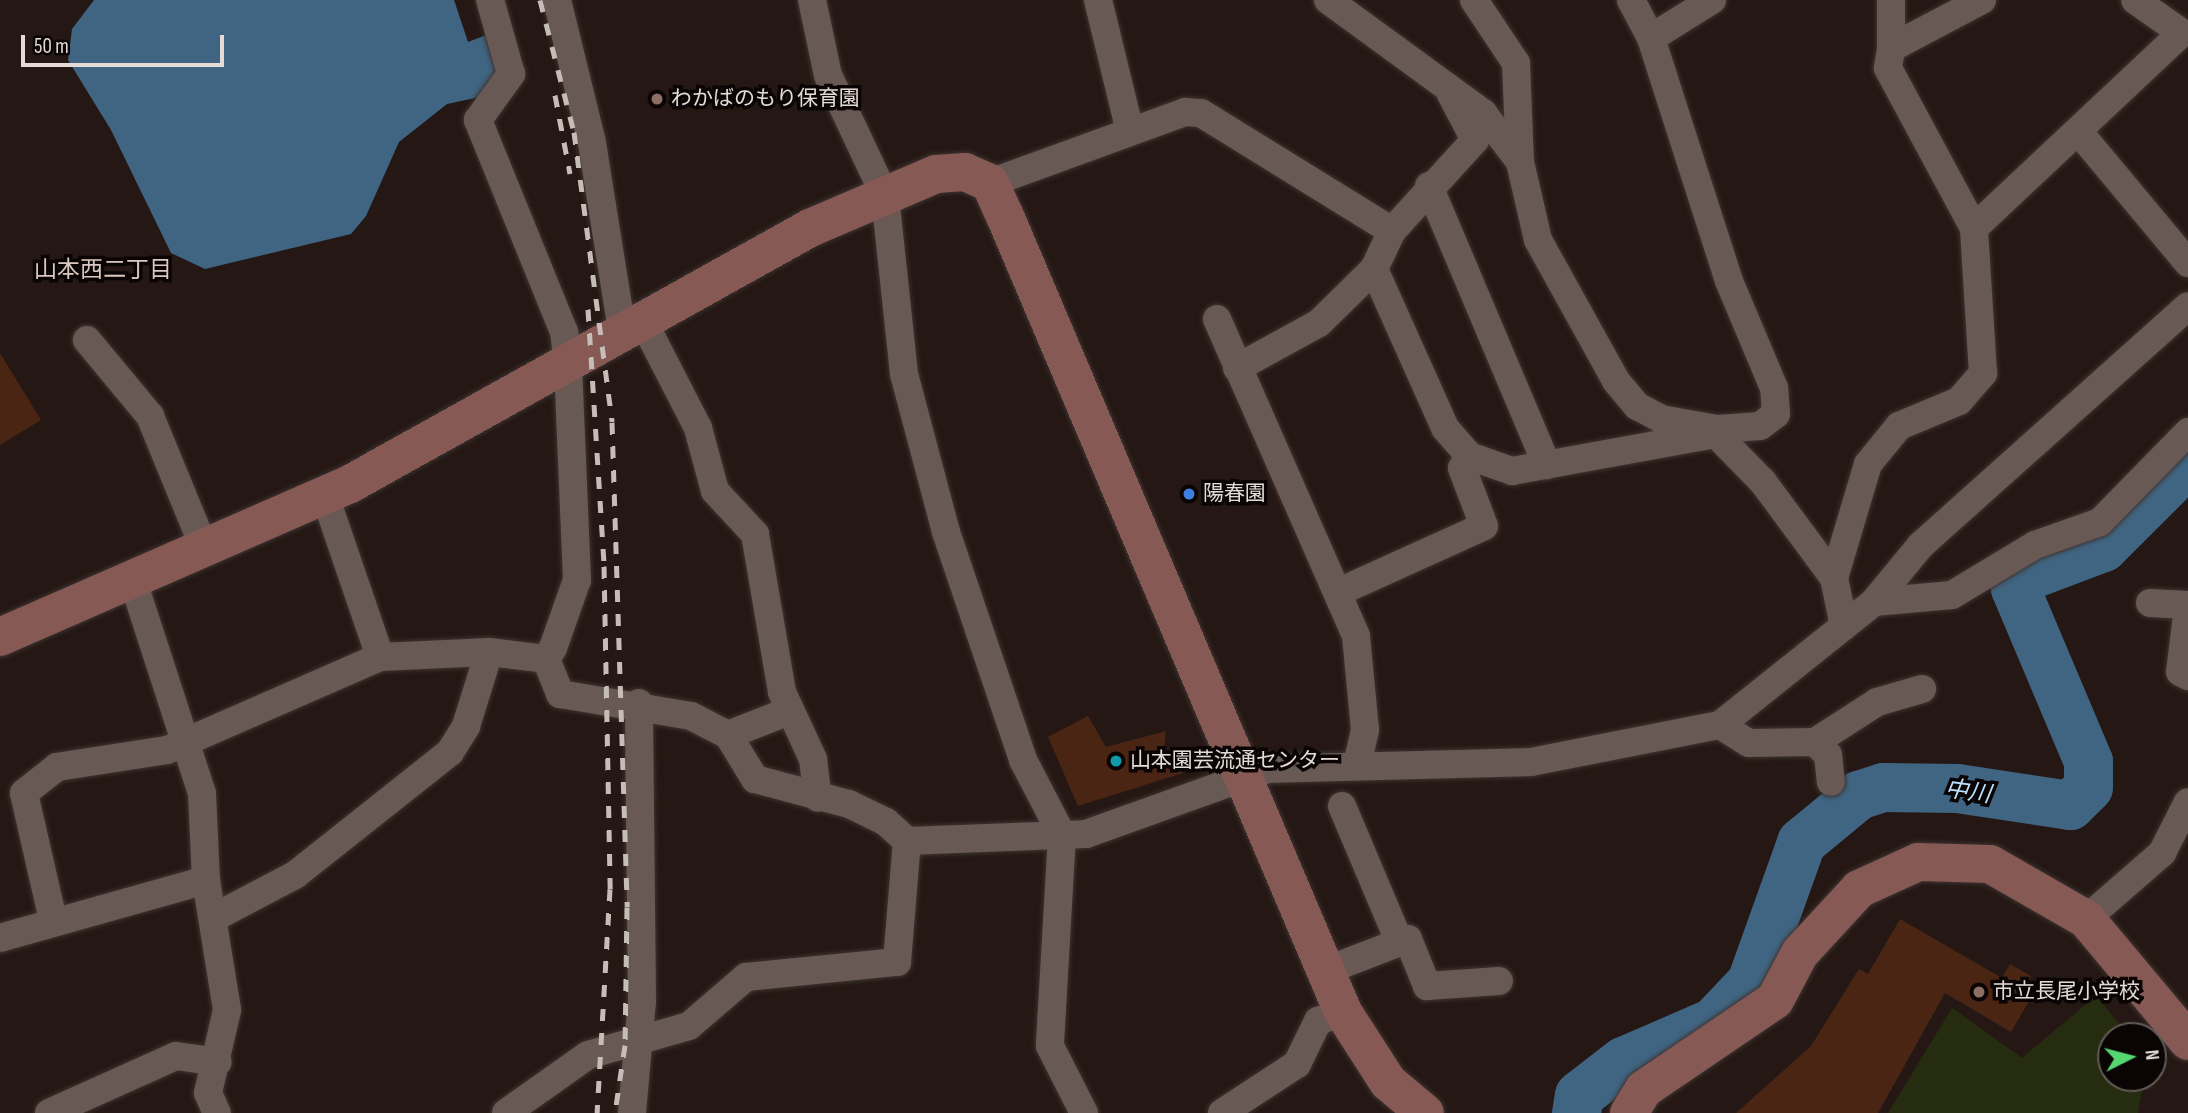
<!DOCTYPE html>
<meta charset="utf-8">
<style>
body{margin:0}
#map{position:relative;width:2188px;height:1113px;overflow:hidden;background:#251814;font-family:"Sofia Sans Condensed","Noto Sans JP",sans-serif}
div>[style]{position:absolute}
.green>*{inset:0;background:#262c0f}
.water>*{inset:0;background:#406582}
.river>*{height:49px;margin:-24.5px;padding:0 24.5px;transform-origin:24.5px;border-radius:24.5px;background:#406582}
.building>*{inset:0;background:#4a2514}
.roads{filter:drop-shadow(0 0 2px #3d3331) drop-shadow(0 0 2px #3d3331)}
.street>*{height:28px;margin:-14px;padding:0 14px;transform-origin:14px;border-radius:14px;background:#695954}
.secondary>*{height:38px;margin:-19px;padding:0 19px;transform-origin:19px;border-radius:19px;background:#875955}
.rail>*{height:5px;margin-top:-2.5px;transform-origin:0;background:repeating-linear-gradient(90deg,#c6bdb9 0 12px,transparent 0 24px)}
.dots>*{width:19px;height:19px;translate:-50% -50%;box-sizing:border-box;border:4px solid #0a0504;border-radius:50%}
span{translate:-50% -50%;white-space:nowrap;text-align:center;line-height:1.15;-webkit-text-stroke:7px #0a0504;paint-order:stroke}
.poi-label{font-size:21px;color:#e4dbd7}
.left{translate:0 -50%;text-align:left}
.neighbourhood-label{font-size:23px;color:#d9c7c0}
.water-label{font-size:23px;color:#bce1fe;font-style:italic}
.north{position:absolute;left:2097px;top:1022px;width:70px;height:70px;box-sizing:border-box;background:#0a0504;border:2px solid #615b58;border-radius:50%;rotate:84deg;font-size:19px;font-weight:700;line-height:28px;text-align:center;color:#e4dbd7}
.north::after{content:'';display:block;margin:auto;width:24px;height:32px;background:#56d671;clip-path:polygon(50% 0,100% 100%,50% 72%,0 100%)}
.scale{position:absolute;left:21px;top:35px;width:203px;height:32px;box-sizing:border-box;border:4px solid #e4dbd7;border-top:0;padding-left:9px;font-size:21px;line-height:24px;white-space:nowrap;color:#e4dbd7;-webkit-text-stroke:5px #0a0504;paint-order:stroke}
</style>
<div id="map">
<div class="green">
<div style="clip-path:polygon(2096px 996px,2130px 1036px,2111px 1036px,2111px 1078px,2144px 1078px,2138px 1113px,1888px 1113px,1952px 1008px,2022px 1058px)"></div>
</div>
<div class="water">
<div style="clip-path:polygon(94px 0,454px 0,468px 42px,494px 32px,502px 65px,480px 97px,447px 104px,399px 142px,366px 216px,351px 234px,205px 269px,171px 253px,111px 130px,68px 60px,72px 29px)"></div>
</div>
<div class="river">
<div style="left:1576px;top:1113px;width:18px;rotate:-81deg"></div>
<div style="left:1579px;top:1095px;width:56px;rotate:-37.7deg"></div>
<div style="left:1623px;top:1061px;width:98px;rotate:-23.4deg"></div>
<div style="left:1713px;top:1022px;width:55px;rotate:-46.5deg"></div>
<div style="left:1751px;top:982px;width:149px;rotate:-70.3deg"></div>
<div style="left:1801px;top:842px;width:74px;rotate:-39.5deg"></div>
<div style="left:1858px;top:795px;width:26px;rotate:-18deg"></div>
<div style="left:1883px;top:787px;width:74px;rotate:0.8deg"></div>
<div style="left:1957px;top:788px;width:114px;rotate:8.6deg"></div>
<div style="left:2070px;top:805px;width:25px;rotate:-45deg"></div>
<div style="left:2088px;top:787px;width:26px;rotate:-90deg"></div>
<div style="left:2088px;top:761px;width:188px;rotate:-112.9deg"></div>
<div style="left:2015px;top:588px;width:16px;rotate:-47deg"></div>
<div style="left:2026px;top:576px;width:82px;rotate:-20.6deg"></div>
<div style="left:2103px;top:547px;width:120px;rotate:-45deg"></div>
</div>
<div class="building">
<div style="clip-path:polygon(0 353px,41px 420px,0 445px)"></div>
<div style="clip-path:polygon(1088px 716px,1106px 747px,1166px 731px,1164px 749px,1183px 773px,1078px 806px,1048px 737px)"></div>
<div style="clip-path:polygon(1900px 919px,2002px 978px,2010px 964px,2031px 976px,2022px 990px,2032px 996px,2011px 1032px,1945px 993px,1878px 1113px,1736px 1113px,1811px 1046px,1859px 969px,1868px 974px)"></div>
</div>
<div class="roads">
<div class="street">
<div style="left:557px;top:0;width:147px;rotate:76.2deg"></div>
<div style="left:592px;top:143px;width:189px;rotate:80.9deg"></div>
<div style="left:812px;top:0;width:77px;rotate:78deg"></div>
<div style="left:828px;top:75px;width:134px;rotate:64.8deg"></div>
<div style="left:885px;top:196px;width:179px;rotate:83.9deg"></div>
<div style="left:904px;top:374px;width:163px;rotate:75.1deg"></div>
<div style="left:946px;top:532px;width:241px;rotate:71.3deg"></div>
<div style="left:1023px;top:760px;width:85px;rotate:62.5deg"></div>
<div style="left:1062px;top:835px;width:211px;rotate:93.3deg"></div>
<div style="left:1050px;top:1046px;width:75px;rotate:63.1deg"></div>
<div style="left:1098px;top:0;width:135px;rotate:76.3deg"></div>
<div style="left:1328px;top:0;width:192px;rotate:36.1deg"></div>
<div style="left:1483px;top:113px;width:61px;rotate:52.9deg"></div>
<div style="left:1474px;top:0;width:76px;rotate:56.3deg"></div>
<div style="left:1516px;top:63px;width:99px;rotate:87.7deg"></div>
<div style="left:1520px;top:162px;width:80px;rotate:77deg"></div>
<div style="left:1538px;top:240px;width:161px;rotate:61deg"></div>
<div style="left:1616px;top:381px;width:33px;rotate:50deg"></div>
<div style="left:1637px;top:406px;width:27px;rotate:28deg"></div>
<div style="left:1661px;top:419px;width:57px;rotate:10.1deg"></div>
<div style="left:1717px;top:429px;width:43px;rotate:-4deg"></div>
<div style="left:1760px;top:426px;width:20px;rotate:-37deg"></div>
<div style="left:1776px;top:414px;width:26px;rotate:-94deg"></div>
<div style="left:1774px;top:388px;width:116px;rotate:-112.8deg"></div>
<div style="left:1729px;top:281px;width:255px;rotate:-107.8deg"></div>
<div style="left:1651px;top:38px;width:43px;rotate:-117.8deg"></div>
<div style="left:1891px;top:0;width:48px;rotate:90deg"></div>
<div style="left:1891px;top:48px;width:103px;rotate:-27.8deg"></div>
<div style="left:1651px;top:38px;width:72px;rotate:-31.9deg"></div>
<div style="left:2078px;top:131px;width:172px;rotate:50.2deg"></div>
<div style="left:990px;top:183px;width:208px;rotate:-20deg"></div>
<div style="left:1185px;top:112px;width:16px;rotate:4deg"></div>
<div style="left:1201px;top:113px;width:225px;rotate:31.7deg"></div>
<div style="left:1429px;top:186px;width:303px;rotate:67.1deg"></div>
<div style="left:1974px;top:228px;width:285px;rotate:-43.2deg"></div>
<div style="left:2182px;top:33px;width:57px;rotate:-144.9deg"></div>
<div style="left:1374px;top:269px;width:42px;rotate:-64.7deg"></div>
<div style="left:1392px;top:231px;width:123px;rotate:-47.6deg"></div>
<div style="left:1475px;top:140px;width:52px;rotate:-117.6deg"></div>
<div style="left:642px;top:319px;width:123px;rotate:62.8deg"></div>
<div style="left:698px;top:428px;width:65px;rotate:74.9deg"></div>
<div style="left:715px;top:491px;width:59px;rotate:47.1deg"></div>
<div style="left:755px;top:534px;width:160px;rotate:80.3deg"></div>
<div style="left:782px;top:692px;width:74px;rotate:65.2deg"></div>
<div style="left:813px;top:759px;width:39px;rotate:83deg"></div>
<div style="left:1217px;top:319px;width:346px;rotate:66.3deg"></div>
<div style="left:1356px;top:636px;width:94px;rotate:84.5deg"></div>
<div style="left:1365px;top:730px;width:37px;rotate:103deg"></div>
<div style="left:87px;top:340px;width:99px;rotate:50.3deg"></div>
<div style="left:150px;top:416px;width:145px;rotate:67.7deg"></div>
<div style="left:1237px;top:368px;width:94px;rotate:-28.8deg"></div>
<div style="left:1319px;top:323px;width:77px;rotate:-44.5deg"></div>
<div style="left:1374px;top:269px;width:174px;rotate:65.9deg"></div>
<div style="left:1445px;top:428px;width:37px;rotate:49deg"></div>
<div style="left:1469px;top:456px;width:46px;rotate:19.2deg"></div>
<div style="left:1512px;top:471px;width:207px;rotate:-10.3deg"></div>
<div style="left:1716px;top:434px;width:67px;rotate:45.6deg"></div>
<div style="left:1763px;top:482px;width:119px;rotate:53.5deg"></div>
<div style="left:325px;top:496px;width:170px;rotate:71.1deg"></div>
<div style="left:133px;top:581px;width:223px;rotate:72deg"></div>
<div style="left:202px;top:793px;width:87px;rotate:87.4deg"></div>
<div style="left:206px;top:880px;width:132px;rotate:80.8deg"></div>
<div style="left:227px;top:1010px;width:85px;rotate:102.9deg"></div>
<div style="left:208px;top:1093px;width:22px;rotate:66deg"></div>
<div style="left:1341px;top:591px;width:157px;rotate:-24.4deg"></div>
<div style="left:1484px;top:526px;width:62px;rotate:-110.8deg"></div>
<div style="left:1462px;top:468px;width:14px;rotate:-60deg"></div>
<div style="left:1874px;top:602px;width:78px;rotate:-5.1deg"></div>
<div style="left:1952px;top:595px;width:97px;rotate:-31.1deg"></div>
<div style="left:2035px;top:545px;width:69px;rotate:-19.5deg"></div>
<div style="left:2100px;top:522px;width:126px;rotate:-45.6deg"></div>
<div style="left:2150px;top:603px;width:38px;rotate:3deg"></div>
<div style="left:2188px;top:608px;width:64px;rotate:97.1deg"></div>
<div style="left:2180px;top:672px;width:9px;rotate:27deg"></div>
<div style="left:1844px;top:626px;width:49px;rotate:-101.8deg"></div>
<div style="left:1834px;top:578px;width:119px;rotate:-73.4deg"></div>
<div style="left:1868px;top:464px;width:49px;rotate:-50.8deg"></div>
<div style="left:1899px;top:426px;width:65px;rotate:-22.6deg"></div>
<div style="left:1959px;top:401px;width:37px;rotate:-49deg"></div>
<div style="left:1983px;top:373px;width:145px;rotate:-93.6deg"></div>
<div style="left:1974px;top:228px;width:182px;rotate:-118.3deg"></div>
<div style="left:1888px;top:68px;width:20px;rotate:-81deg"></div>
<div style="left:546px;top:659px;width:38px;rotate:68deg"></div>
<div style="left:560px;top:694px;width:133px;rotate:9.5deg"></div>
<div style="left:691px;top:716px;width:42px;rotate:27.2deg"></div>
<div style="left:728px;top:735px;width:52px;rotate:58.5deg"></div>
<div style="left:755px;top:779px;width:97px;rotate:14.9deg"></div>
<div style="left:849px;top:804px;width:41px;rotate:25.9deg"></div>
<div style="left:886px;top:822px;width:28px;rotate:42deg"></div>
<div style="left:907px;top:841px;width:179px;rotate:-2.2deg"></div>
<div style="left:1086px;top:834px;width:193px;rotate:-19.7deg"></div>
<div style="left:1268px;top:769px;width:263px;rotate:-1.5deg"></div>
<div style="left:1531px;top:762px;width:193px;rotate:-11.1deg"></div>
<div style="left:1720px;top:725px;width:34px;rotate:32deg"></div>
<div style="left:1749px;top:743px;width:66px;rotate:-0.9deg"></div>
<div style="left:1815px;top:742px;width:18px;rotate:45deg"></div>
<div style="left:1828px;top:755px;width:27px;rotate:84deg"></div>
<div style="left:1720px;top:725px;width:197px;rotate:-38.6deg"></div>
<div style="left:1874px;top:602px;width:74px;rotate:-50.5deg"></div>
<div style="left:1921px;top:545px;width:358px;rotate:-41.8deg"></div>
<div style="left:728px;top:735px;width:66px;rotate:-21.5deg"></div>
<div style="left:1815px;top:742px;width:74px;rotate:-32.8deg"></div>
<div style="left:1877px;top:702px;width:47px;rotate:-16.1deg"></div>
<div style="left:1342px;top:806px;width:147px;rotate:67.1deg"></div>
<div style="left:215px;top:917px;width:90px;rotate:-27.7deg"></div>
<div style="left:295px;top:875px;width:198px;rotate:-38.4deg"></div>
<div style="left:450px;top:752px;width:31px;rotate:-58deg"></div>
<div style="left:466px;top:726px;width:77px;rotate:-72.7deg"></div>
<div style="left:2086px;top:919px;width:101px;rotate:-41deg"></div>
<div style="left:2162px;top:853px;width:57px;rotate:-63deg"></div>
<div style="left:53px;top:920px;width:130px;rotate:-102.9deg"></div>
<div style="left:24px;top:793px;width:42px;rotate:-38.2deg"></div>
<div style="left:57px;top:767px;width:111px;rotate:-8.8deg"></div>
<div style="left:167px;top:750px;width:232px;rotate:-23.6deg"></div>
<div style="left:380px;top:657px;width:109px;rotate:-2.6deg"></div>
<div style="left:489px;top:652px;width:57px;rotate:7deg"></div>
<div style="left:546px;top:659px;width:13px;rotate:-58deg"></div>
<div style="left:553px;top:648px;width:72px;rotate:-70.6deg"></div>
<div style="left:577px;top:580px;width:212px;rotate:-92.4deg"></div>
<div style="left:568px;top:368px;width:36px;rotate:-96deg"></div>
<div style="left:564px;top:332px;width:229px;rotate:-112.1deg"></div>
<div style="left:478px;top:120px;width:57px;rotate:-54.3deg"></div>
<div style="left:511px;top:74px;width:77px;rotate:-105.8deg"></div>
<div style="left:0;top:938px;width:214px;rotate:-15.7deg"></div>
<div style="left:1325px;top:971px;width:89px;rotate:-21.1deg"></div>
<div style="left:1408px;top:939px;width:51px;rotate:68deg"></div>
<div style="left:1427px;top:986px;width:72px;rotate:-4deg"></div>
<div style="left:49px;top:1113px;width:139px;rotate:-24.2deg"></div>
<div style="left:176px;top:1056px;width:42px;rotate:8.1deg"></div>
<div style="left:506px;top:1113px;width:100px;rotate:-35.3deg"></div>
<div style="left:588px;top:1055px;width:105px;rotate:-16deg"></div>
<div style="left:689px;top:1026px;width:75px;rotate:-40.7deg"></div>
<div style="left:746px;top:977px;width:152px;rotate:-5.7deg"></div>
<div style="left:897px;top:962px;width:121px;rotate:-85.3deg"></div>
<div style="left:632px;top:1113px;width:111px;rotate:-84.9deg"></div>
<div style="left:642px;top:1002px;width:299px;rotate:-90.6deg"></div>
<div style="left:1222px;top:1113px;width:90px;rotate:-33.2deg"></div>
<div style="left:1297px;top:1064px;width:48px;rotate:-64deg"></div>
<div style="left:1318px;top:1021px;width:27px;rotate:-20deg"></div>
</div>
<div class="secondary">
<div style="left:0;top:637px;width:382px;rotate:-23.6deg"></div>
<div style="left:350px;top:484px;width:526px;rotate:-29.1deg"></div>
<div style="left:810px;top:228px;width:137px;rotate:-23.2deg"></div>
<div style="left:936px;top:174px;width:29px;rotate:-4deg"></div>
<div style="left:965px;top:172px;width:27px;rotate:24deg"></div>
<div style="left:990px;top:183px;width:36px;rotate:66deg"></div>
<div style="left:1005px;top:216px;width:865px;rotate:66.99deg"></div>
<div style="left:1343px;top:1012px;width:83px;rotate:57.3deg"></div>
<div style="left:1388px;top:1082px;width:48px;rotate:40deg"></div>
<div style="left:1629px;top:1113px;width:28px;rotate:-58deg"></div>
<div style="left:1644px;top:1089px;width:158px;rotate:-34.2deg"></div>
<div style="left:1775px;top:1000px;width:53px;rotate:-62deg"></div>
<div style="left:1800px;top:953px;width:87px;rotate:-47.3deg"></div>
<div style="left:1859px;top:889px;width:65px;rotate:-24.6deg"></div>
<div style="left:1918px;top:862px;width:72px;rotate:1.6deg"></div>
<div style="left:1990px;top:864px;width:111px;rotate:29.8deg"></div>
<div style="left:2086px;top:919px;width:159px;rotate:50.1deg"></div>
</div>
</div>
<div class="rail">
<div style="left:540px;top:0;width:136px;rotate:75.6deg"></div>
<div style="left:574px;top:132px;width:292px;rotate:82.5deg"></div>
<div style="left:612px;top:422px;width:485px;rotate:88.2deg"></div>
<div style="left:627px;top:907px;width:138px;rotate:90.8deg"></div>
<div style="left:625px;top:1045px;width:69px;rotate:98.4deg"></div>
<div style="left:555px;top:95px;width:80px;rotate:79.2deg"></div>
<div style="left:588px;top:309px;width:257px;rotate:86.4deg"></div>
<div style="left:604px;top:566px;width:323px;rotate:88.9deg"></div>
<div style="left:610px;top:889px;width:224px;rotate:93.3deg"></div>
</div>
<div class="dots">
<div style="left:657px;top:99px;background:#8d6e63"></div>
<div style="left:1189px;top:494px;background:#3f7fe0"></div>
<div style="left:1116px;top:761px;background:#0f9aa8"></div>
<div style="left:1979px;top:992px;background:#8d6e63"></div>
</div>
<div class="poi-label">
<span class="left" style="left:671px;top:99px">わかばのもり保育園</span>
<span class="left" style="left:1203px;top:494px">陽春園</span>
<span class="left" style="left:1130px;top:761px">山本園芸流通センター</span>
<span class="left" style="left:1993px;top:992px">市立長尾小学校</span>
</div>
<div class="neighbourhood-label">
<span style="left:103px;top:270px">山本西二丁目</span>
</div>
<div class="water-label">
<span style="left:1968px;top:792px;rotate:8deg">中川</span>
</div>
<div class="north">N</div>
<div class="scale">50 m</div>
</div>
